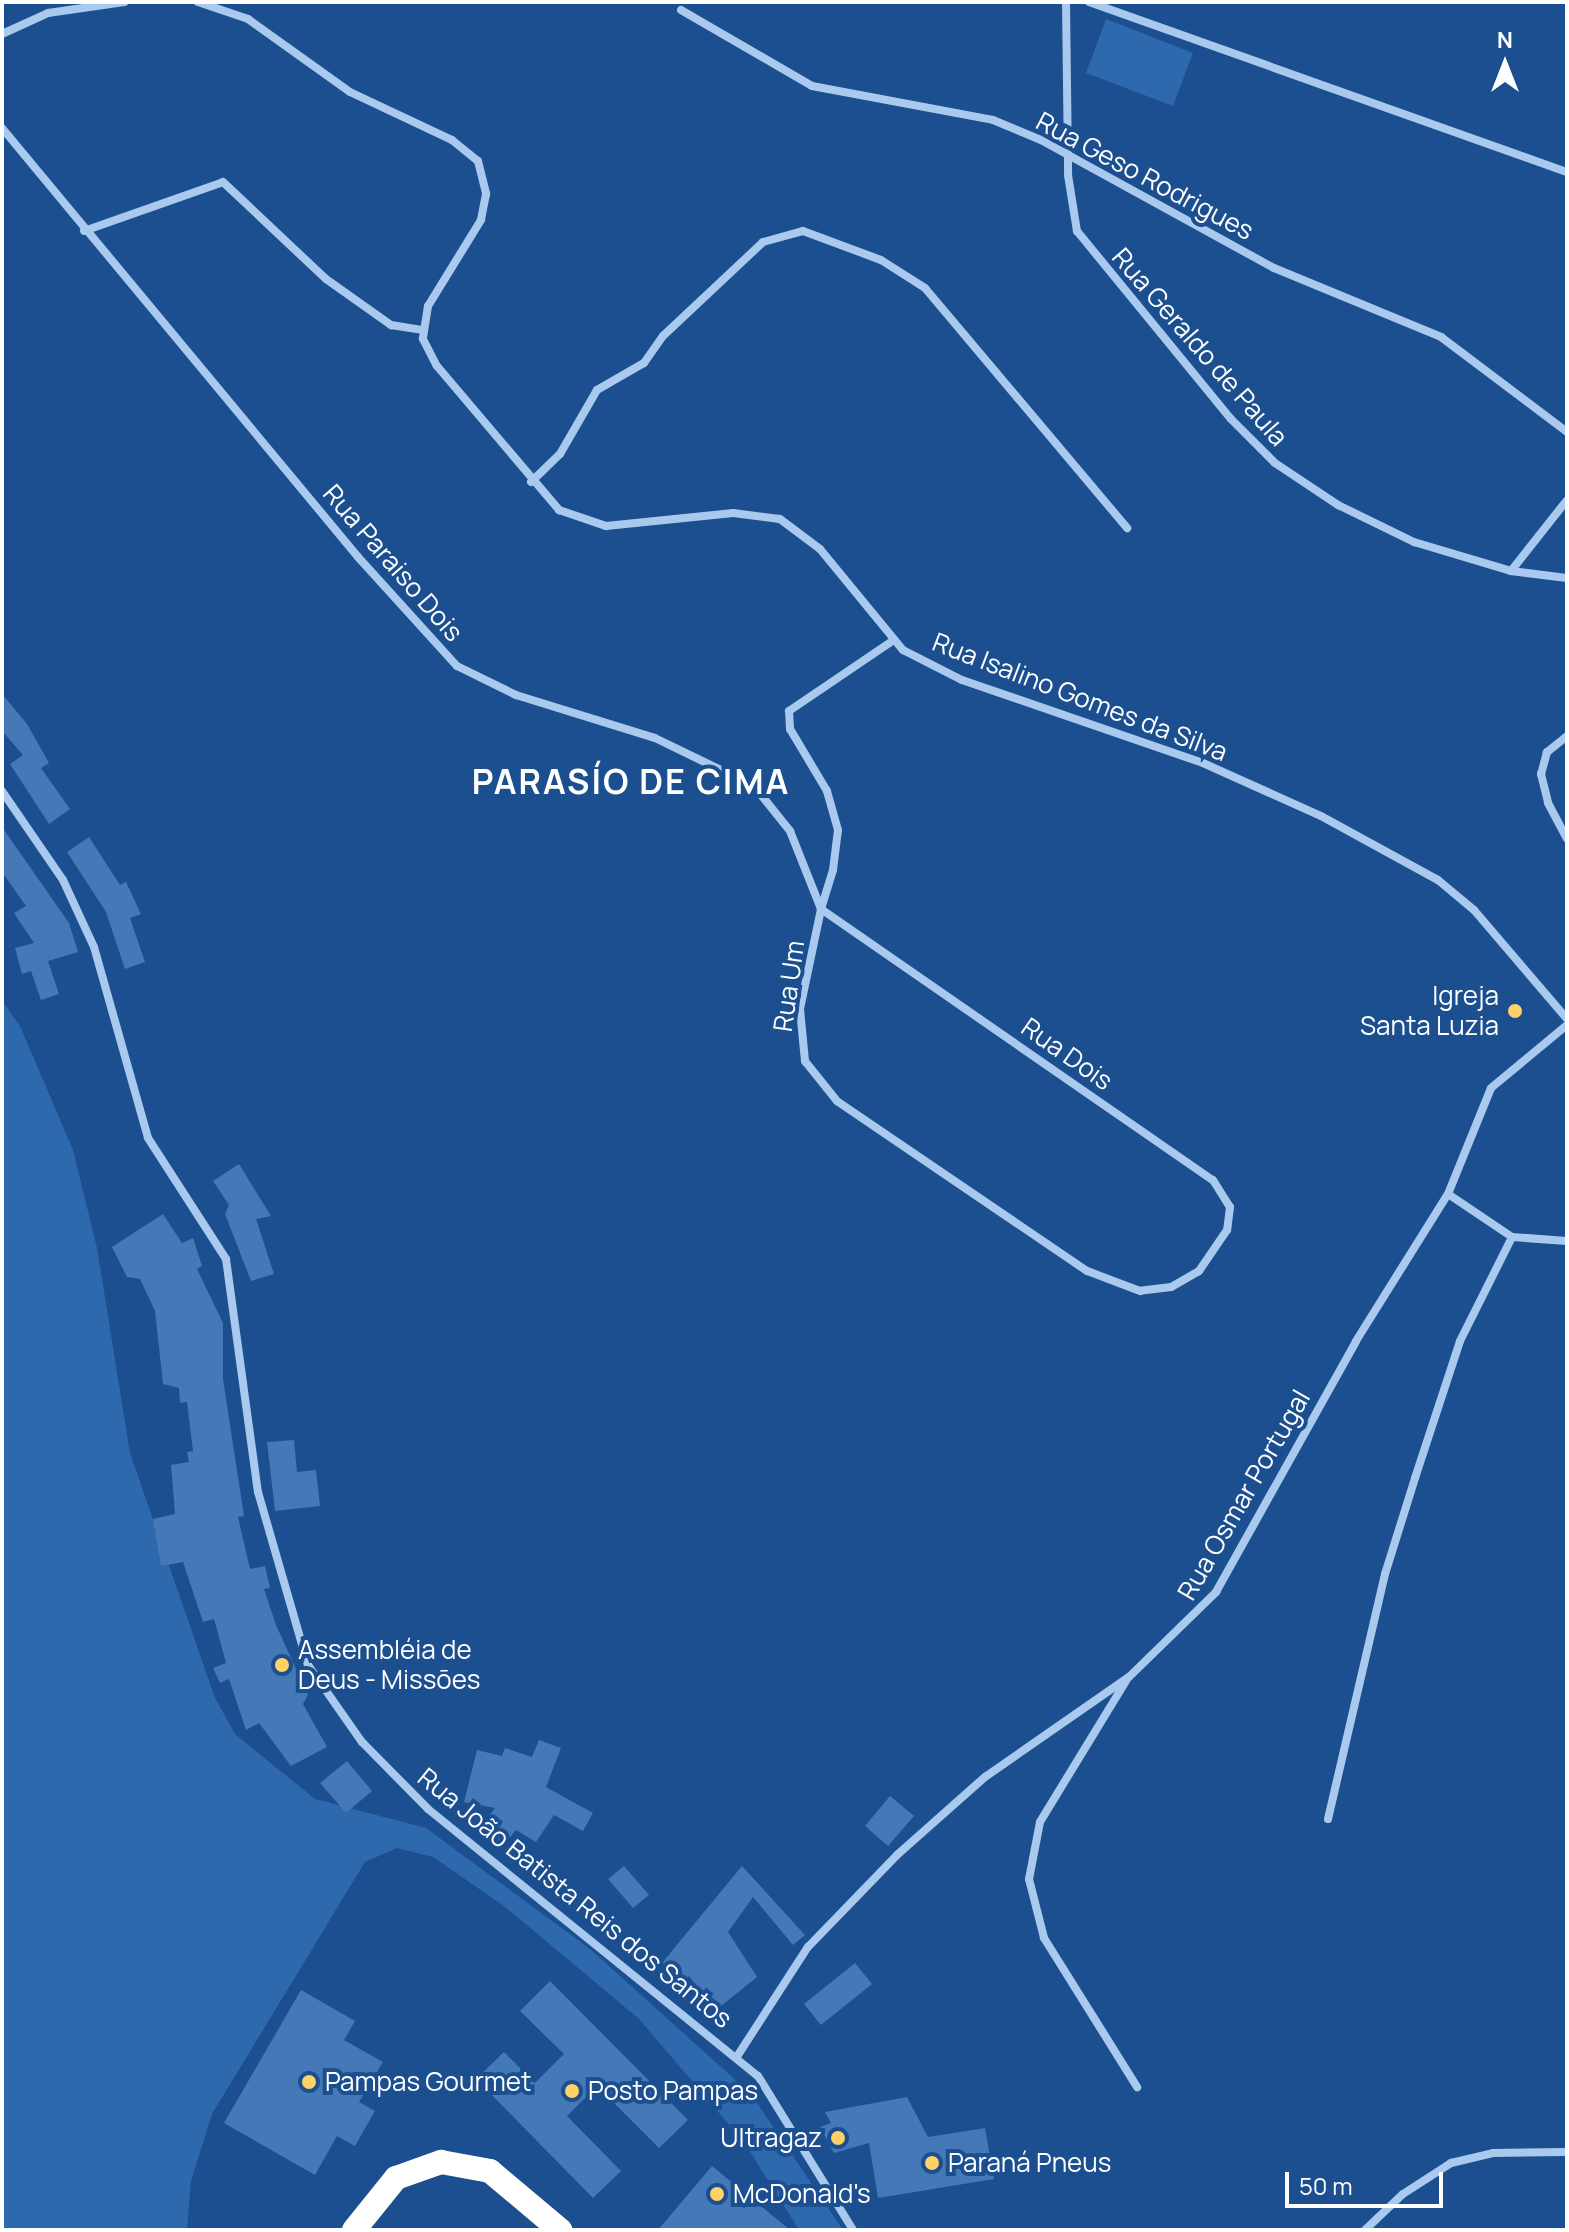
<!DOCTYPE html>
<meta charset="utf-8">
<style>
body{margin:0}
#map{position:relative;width:1569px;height:2232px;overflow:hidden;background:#1b4f8f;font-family:Manrope,sans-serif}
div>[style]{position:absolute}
.green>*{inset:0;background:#2e69ad}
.building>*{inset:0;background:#4478b7}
.minor>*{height:8px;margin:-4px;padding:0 4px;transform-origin:4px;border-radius:4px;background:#a9c9ee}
.motorway>*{height:24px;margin:-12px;padding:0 12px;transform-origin:12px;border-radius:12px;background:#fff}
.dots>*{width:22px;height:22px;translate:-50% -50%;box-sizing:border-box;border:4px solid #1b4f8f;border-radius:50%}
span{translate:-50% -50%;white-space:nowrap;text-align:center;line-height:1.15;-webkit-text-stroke:8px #1b4f8f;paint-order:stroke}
.street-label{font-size:26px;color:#fff}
.poi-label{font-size:26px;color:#fff}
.right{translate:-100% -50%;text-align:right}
.left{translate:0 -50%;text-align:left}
.district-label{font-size:34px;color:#fff;font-weight:700;letter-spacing:2px}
.frame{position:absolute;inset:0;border:4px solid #fff;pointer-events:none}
.north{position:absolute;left:1465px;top:24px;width:80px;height:80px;-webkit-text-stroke:6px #1b4f8f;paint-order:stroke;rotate:0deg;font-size:22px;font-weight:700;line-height:32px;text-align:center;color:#fff}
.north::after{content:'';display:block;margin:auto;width:28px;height:36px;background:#fff;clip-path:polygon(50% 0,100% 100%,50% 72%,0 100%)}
.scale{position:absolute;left:1285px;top:2172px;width:158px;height:36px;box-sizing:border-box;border:4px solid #fff;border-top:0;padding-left:10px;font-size:24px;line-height:28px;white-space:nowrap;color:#fff;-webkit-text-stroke:6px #1b4f8f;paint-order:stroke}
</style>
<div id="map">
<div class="green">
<div style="clip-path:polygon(1106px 19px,1193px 53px,1173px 106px,1086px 73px)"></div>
<div style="clip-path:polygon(2px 1001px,20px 1026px,73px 1150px,97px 1248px,130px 1453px,215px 1698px,235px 1734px,315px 1799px,426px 1828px,590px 1949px,751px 2094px,843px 2230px,799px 2230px,744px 2142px,639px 2019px,504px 1906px,433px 1857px,397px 1848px,365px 1862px,212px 2114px,191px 2181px,187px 2230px,2px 2230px)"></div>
</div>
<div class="building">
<div style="clip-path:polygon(2px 694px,27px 724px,49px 763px,41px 768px,70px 809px,49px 824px,10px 764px,23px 755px,2px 731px)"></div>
<div style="clip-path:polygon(2px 827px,69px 923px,78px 952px,48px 961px,59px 994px,41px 1000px,31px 971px,22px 974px,15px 948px,34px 943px,14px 913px,26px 906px,2px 872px)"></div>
<div style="clip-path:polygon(89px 837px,120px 885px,126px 882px,141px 914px,130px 918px,145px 962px,125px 969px,106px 912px,67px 852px)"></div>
<div style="clip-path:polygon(239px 1164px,271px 1216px,256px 1219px,274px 1274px,251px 1281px,225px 1214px,229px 1205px,213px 1181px)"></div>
<div style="clip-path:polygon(163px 1214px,182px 1243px,193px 1238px,202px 1266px,197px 1269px,223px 1323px,223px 1379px,244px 1516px,238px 1517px,250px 1569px,265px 1566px,270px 1588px,264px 1589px,276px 1625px,308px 1695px,303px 1704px,327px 1747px,291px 1766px,259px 1723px,246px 1730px,229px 1679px,220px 1683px,213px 1668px,226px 1663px,214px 1619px,203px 1622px,183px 1562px,161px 1566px,153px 1519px,175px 1514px,171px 1465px,189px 1462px,187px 1452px,193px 1451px,187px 1402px,180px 1403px,179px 1388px,163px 1384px,155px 1311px,140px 1279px,127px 1277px,112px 1247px)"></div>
<div style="clip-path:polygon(294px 1440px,297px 1472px,316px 1470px,320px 1506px,275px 1511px,267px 1442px)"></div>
<div style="clip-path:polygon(539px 1740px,561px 1748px,546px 1787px,593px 1813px,583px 1831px,554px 1815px,536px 1842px,516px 1830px,503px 1846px,480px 1828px,495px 1808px,464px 1802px,477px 1750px,502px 1756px,505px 1748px,532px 1757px)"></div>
<div style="clip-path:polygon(347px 1761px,372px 1791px,346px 1813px,320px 1783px)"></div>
<div style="clip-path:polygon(890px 1796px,914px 1816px,888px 1846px,865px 1826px)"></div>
<div style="clip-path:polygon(624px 1866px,649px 1895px,633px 1908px,608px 1879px)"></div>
<div style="clip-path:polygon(742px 1866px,805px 1935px,793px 1945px,753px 1897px,728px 1932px,757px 1977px,716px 2010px,689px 1976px,683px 1983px,662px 1963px)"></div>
<div style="clip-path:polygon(855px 1963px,872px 1984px,821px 2025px,804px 2004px)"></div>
<div style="clip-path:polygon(550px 1981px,688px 2120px,659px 2148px,597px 2086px,567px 2116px,621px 2171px,593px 2198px,476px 2079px,504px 2052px,535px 2083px,564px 2054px,520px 2011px)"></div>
<div style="clip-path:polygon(301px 1990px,355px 2021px,344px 2040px,383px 2062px,359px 2102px,375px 2111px,355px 2146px,337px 2136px,315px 2175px,224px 2123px)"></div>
<div style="clip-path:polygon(907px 2097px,928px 2137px,985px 2128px,994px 2179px,878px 2198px,869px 2143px,834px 2153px,820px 2127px,831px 2123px,825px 2112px)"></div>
<div style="clip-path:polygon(712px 2166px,790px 2230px,658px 2230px)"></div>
</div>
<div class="minor">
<div style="left:198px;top:2px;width:53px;rotate:18.8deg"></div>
<div style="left:248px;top:19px;width:125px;rotate:35.6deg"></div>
<div style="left:350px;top:92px;width:113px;rotate:25.2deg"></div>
<div style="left:452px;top:140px;width:33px;rotate:39deg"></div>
<div style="left:478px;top:161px;width:34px;rotate:76deg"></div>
<div style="left:486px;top:194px;width:26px;rotate:101deg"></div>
<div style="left:481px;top:220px;width:101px;rotate:121.6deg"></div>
<div style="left:428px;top:306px;width:33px;rotate:99deg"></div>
<div style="left:423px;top:339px;width:30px;rotate:63deg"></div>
<div style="left:437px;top:366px;width:189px;rotate:49.7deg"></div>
<div style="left:559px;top:510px;width:50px;rotate:18.8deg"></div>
<div style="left:606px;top:526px;width:128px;rotate:-5.8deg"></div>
<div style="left:733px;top:513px;width:47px;rotate:7.3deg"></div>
<div style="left:780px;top:519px;width:50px;rotate:36.9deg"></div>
<div style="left:820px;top:549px;width:131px;rotate:50.6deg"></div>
<div style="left:903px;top:650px;width:66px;rotate:27deg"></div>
<div style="left:962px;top:680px;width:255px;rotate:19deg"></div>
<div style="left:1203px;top:763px;width:129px;rotate:24.2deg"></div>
<div style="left:1321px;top:816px;width:133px;rotate:28.7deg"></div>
<div style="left:1438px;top:880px;width:47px;rotate:39.8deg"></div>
<div style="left:1474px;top:910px;width:143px;rotate:49.5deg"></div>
<div style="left:1066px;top:2px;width:173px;rotate:89.3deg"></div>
<div style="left:1068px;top:175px;width:57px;rotate:80.9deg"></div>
<div style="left:1077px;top:231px;width:243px;rotate:50.7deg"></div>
<div style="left:1231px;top:419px;width:62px;rotate:45deg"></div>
<div style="left:1275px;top:463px;width:76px;rotate:33.7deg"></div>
<div style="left:1338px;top:505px;width:85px;rotate:26deg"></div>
<div style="left:1414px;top:542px;width:101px;rotate:16.6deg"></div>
<div style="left:1511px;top:571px;width:90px;rotate:-51.7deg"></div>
<div style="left:1089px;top:2px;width:507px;rotate:19.58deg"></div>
<div style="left:681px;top:10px;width:151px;rotate:30.1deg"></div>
<div style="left:812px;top:86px;width:184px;rotate:10.6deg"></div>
<div style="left:993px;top:120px;width:52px;rotate:22.6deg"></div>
<div style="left:1041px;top:140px;width:266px;rotate:28.8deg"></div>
<div style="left:1274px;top:268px;width:181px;rotate:22.4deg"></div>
<div style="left:1441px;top:337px;width:158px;rotate:37deg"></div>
<div style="left:2px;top:34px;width:51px;rotate:-24.5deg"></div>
<div style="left:48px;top:13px;width:77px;rotate:-8.2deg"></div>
<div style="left:2px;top:128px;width:557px;rotate:50.31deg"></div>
<div style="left:358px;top:557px;width:147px;rotate:47.8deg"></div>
<div style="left:457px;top:666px;width:66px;rotate:26.2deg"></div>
<div style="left:516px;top:695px;width:145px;rotate:17.2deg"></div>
<div style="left:655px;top:738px;width:110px;rotate:25.9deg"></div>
<div style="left:754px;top:786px;width:58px;rotate:51.3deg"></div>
<div style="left:790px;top:831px;width:84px;rotate:68.3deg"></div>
<div style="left:821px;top:909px;width:477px;rotate:34.7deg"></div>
<div style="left:1213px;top:1180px;width:32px;rotate:58deg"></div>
<div style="left:1230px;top:1207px;width:23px;rotate:97deg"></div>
<div style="left:1227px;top:1230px;width:50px;rotate:124.3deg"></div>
<div style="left:1199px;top:1271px;width:32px;rotate:150deg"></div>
<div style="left:1171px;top:1287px;width:31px;rotate:173deg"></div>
<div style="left:1140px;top:1291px;width:57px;rotate:-159.3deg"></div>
<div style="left:1087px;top:1271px;width:302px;rotate:-145.8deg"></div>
<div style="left:837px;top:1101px;width:51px;rotate:-128.7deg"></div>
<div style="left:805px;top:1061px;width:52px;rotate:-95.5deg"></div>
<div style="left:800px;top:1009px;width:102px;rotate:-78.1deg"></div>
<div style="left:821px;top:909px;width:41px;rotate:-72.9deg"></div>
<div style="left:833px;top:870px;width:40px;rotate:-82.9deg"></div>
<div style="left:838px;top:830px;width:41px;rotate:-105.8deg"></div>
<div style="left:827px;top:791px;width:72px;rotate:-120.8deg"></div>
<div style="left:790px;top:729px;width:18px;rotate:-93deg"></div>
<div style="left:789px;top:711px;width:123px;rotate:-34.1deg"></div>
<div style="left:84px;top:231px;width:147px;rotate:-19.4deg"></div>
<div style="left:223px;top:182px;width:141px;rotate:43.3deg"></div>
<div style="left:326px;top:279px;width:80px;rotate:35.3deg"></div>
<div style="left:391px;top:325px;width:31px;rotate:9deg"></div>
<div style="left:531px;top:482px;width:40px;rotate:-44deg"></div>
<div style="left:560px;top:454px;width:74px;rotate:-60deg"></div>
<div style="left:597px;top:390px;width:54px;rotate:-29.9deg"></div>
<div style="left:644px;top:363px;width:33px;rotate:-55deg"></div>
<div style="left:663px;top:336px;width:137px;rotate:-43.2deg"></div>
<div style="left:763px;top:242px;width:41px;rotate:-15.4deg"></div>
<div style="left:803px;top:231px;width:83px;rotate:20.4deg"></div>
<div style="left:881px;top:260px;width:52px;rotate:32.5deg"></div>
<div style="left:925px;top:288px;width:314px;rotate:49.9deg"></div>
<div style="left:1511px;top:571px;width:56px;rotate:7.1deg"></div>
<div style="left:1567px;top:736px;width:26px;rotate:141deg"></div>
<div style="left:1547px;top:752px;width:23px;rotate:105deg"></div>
<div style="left:1541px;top:774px;width:30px;rotate:76deg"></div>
<div style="left:1548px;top:803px;width:40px;rotate:62deg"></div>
<div style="left:2px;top:791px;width:108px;rotate:55.6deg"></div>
<div style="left:63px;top:880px;width:74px;rotate:65.2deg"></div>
<div style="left:94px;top:947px;width:198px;rotate:74.2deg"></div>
<div style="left:148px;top:1138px;width:144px;rotate:57.2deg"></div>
<div style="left:226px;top:1259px;width:235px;rotate:82.2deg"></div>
<div style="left:258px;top:1492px;width:180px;rotate:73.9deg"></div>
<div style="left:308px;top:1665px;width:94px;rotate:55deg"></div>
<div style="left:362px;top:1742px;width:94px;rotate:45.4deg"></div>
<div style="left:428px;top:1809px;width:424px;rotate:39deg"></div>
<div style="left:758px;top:2076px;width:181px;rotate:58.3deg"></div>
<div style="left:1512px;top:1237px;width:55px;rotate:4.2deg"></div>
<div style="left:1126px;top:1681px;width:165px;rotate:121.4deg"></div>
<div style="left:1040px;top:1822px;width:58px;rotate:100.9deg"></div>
<div style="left:1029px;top:1879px;width:61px;rotate:75.7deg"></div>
<div style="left:1044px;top:1938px;width:176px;rotate:58deg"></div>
<div style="left:1328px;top:1819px;width:252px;rotate:-76.9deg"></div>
<div style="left:1385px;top:1574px;width:101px;rotate:-72.6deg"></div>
<div style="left:1415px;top:1478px;width:144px;rotate:-71.8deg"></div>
<div style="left:1460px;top:1341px;width:116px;rotate:-63.4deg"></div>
<div style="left:1512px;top:1237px;width:77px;rotate:-146.1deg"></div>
<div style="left:738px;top:2055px;width:129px;rotate:-57.1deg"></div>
<div style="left:808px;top:1947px;width:128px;rotate:-45.9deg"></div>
<div style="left:897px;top:1855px;width:118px;rotate:-41.6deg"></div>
<div style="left:985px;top:1777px;width:175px;rotate:-34.8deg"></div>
<div style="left:1129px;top:1677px;width:122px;rotate:-44.3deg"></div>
<div style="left:1216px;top:1592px;width:287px;rotate:-60.8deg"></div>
<div style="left:1356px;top:1341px;width:173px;rotate:-58deg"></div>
<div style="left:1448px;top:1194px;width:114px;rotate:-67.9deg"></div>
<div style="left:1491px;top:1088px;width:99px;rotate:-39.7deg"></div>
<div style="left:1365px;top:2230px;width:52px;rotate:-43.5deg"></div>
<div style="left:1403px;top:2194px;width:57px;rotate:-32.9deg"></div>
<div style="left:1451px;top:2163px;width:43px;rotate:-13.4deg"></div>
<div style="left:1493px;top:2153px;width:74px;rotate:-0.8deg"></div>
</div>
<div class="motorway">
<div style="left:354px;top:2230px;width:67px;rotate:-51.1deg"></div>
<div style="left:396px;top:2178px;width:48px;rotate:-19.6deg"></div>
<div style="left:441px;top:2162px;width:50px;rotate:10.4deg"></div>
<div style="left:490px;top:2171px;width:92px;rotate:40.1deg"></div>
</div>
<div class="dots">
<div style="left:1515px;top:1011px;background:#ffd166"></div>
<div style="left:282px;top:1665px;background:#ffd166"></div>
<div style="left:309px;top:2082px;background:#ffd166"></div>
<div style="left:572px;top:2091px;background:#ffd166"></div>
<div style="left:838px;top:2138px;background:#ffd166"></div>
<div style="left:932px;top:2163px;background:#ffd166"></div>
<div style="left:717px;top:2194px;background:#ffd166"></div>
</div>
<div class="street-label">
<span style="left:1145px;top:176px;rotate:28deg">Rua Geso Rodrigues</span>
<span style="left:1200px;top:347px;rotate:49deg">Rua Geraldo de Paula</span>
<span style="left:393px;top:563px;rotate:49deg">Rua Paraiso Dois</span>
<span style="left:1080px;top:697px;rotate:21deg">Rua Isalino Gomes da Silva</span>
<span style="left:789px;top:986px;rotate:-82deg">Rua Um</span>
<span style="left:1067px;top:1054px;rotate:35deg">Rua Dois</span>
<span style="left:1244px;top:1495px;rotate:-60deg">Rua Osmar Portugal</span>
<span style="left:575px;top:1898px;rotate:39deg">Rua João Batista Reis dos Santos</span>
</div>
<div class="poi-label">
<span class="right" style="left:1499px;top:1011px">Igreja<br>Santa Luzia</span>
<span class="left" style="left:298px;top:1665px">Assembléia de<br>Deus - Missões</span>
<span class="left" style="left:325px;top:2082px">Pampas Gourmet</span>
<span class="left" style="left:588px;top:2091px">Posto Pampas</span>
<span class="right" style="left:822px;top:2138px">Ultragaz</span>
<span class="left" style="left:948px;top:2163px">Paraná Pneus</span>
<span class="left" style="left:733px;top:2194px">McDonald's</span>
</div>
<div class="district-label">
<span style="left:631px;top:782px">PARASÍO DE CIMA</span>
</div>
<div class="frame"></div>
<div class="north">N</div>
<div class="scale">50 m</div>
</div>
